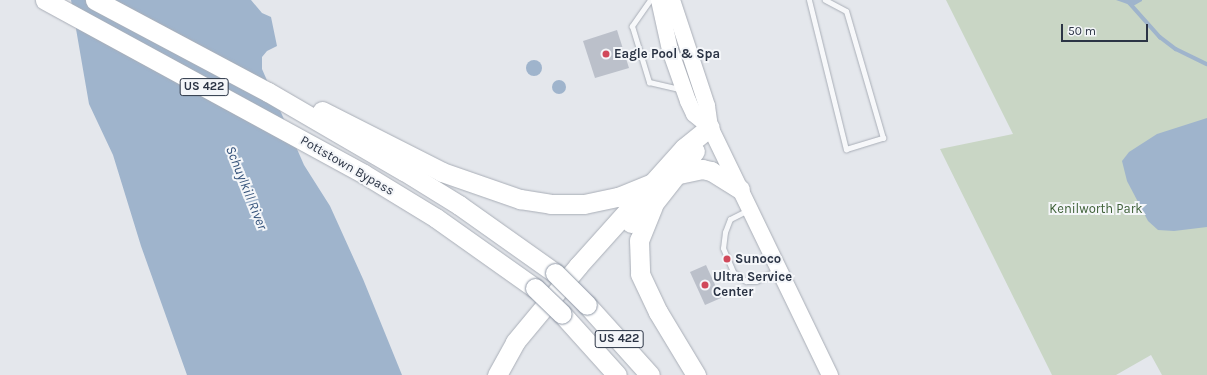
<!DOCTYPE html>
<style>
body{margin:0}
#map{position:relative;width:1207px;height:375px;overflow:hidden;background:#e4e7ec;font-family:Karla,sans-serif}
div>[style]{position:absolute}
.green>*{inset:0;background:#c9d6c5}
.water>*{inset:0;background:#9fb4cc}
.round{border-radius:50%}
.stream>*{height:3.5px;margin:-1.75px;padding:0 1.75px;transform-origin:1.75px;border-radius:1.75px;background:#9fb4cc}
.building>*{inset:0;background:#bbc0ca}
.roads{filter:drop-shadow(0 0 1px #a9aeb7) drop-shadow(0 0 1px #a9aeb7)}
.service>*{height:5px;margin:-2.5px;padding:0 2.5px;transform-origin:2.5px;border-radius:2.5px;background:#f7f8fa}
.primary>*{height:16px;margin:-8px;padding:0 8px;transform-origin:8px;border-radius:8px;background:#fff}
.motorway>*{height:19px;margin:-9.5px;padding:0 9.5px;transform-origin:9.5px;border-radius:9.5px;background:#fff}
.bridges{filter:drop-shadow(0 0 1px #8b94a3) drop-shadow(0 0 1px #8b94a3)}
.motorway-bridge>*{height:19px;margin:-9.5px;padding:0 9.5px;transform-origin:9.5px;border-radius:9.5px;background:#fff}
.dots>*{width:11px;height:11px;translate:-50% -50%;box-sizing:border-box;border:2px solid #f4f6f9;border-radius:50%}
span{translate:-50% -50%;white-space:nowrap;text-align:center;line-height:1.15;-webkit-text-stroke:4px #f4f6f9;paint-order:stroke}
.shield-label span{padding:1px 3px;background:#f4f6f9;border:1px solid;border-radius:3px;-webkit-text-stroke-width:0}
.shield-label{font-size:12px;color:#2b3445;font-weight:700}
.poi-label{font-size:13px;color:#2b3445;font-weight:700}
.left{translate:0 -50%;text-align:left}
.street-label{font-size:13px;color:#2b3445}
.park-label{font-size:13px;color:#3f6138}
.water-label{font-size:14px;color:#34527a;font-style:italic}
.scale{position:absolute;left:1061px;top:24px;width:87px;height:18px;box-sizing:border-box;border:2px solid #2b3445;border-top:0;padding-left:5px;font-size:12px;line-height:14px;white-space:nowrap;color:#2b3445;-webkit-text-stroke:3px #f4f6f9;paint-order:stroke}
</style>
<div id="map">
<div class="green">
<div style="clip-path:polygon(946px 0,1207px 0,1207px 375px,1162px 375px,1151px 355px,1116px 375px,1052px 375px,940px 149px,1013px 134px)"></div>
</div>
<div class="water">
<div style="clip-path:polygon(71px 0,251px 0,262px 13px,271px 17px,277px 46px,267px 51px,262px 57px,262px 69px,304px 165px,330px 206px,363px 279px,402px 375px,187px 375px,141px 246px,113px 155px,89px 104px)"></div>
<div style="clip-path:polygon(1116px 0,1142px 0,1142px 1px,1133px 6px)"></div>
<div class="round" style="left:526px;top:60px;width:16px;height:16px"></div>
<div class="round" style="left:552px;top:80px;width:14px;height:14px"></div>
<div style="clip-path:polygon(1207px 118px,1207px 227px,1174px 231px,1158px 230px,1148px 221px,1127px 181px,1122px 161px,1129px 152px,1157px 134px)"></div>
</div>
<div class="stream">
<div style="left:1127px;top:0;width:50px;rotate:48.3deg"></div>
<div style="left:1160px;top:37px;width:20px;rotate:37deg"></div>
<div style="left:1176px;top:49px;width:34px;rotate:26deg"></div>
</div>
<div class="building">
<div style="clip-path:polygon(617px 30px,629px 68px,595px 78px,583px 41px)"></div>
<div style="clip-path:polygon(706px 265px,721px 298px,705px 305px,690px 272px)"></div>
</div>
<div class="roads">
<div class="service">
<div style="left:650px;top:0;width:32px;rotate:125deg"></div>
<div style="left:632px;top:26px;width:59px;rotate:73.1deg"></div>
<div style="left:649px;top:82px;width:32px;rotate:13deg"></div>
<div style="left:809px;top:0;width:154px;rotate:76.1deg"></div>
<div style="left:846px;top:149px;width:39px;rotate:-17deg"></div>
<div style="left:883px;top:138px;width:132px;rotate:-106.2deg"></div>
<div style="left:846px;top:11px;width:24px;rotate:-152deg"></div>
<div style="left:748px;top:210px;width:20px;rotate:153deg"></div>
<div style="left:730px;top:219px;width:14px;rotate:111deg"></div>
<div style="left:725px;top:232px;width:16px;rotate:97deg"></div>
<div style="left:723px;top:248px;width:26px;rotate:67deg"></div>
<div style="left:733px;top:272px;width:16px;rotate:35deg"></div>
<div style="left:746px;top:281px;width:10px"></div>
<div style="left:756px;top:281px;width:24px;rotate:-28deg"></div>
</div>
<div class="primary">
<div style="left:659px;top:0;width:51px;rotate:77.6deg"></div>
<div style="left:670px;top:50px;width:54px;rotate:70.6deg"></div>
<div style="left:688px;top:101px;width:14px;rotate:65deg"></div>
<div style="left:694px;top:114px;width:21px;rotate:39deg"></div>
<div style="left:672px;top:0;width:112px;rotate:71.7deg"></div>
<div style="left:707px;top:106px;width:21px;rotate:82deg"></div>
<div style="left:710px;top:127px;width:276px;rotate:64.2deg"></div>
</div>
<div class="motorway">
<div style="left:45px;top:0;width:363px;rotate:28.6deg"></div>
<div style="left:364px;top:174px;width:84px;rotate:31.4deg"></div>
<div style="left:436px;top:218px;width:121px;rotate:35.3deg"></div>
<div style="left:95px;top:0;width:196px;rotate:28deg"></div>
<div style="left:268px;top:92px;width:157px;rotate:30.2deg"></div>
<div style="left:404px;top:171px;width:65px;rotate:31.7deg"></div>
<div style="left:459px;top:205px;width:118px;rotate:35.3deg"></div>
<div style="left:322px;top:111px;width:135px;rotate:26.9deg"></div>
<div style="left:442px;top:172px;width:83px;rotate:19.1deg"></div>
<div style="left:520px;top:199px;width:30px;rotate:9deg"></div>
<div style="left:550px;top:204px;width:34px"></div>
<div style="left:584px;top:204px;width:35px;rotate:-12deg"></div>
<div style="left:618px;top:197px;width:37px;rotate:-22deg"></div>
<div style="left:679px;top:174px;width:24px;rotate:-12deg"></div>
<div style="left:702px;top:169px;width:9px;rotate:13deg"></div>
<div style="left:711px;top:171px;width:34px;rotate:32deg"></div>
<div style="left:653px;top:206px;width:37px;rotate:112deg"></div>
<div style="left:639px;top:240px;width:34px;rotate:88deg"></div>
<div style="left:640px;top:274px;width:42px;rotate:64.7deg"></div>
<div style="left:658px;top:312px;width:74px;rotate:58.9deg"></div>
<div style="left:631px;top:223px;width:15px;rotate:-48deg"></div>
<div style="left:641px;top:212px;width:16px;rotate:-35deg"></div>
<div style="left:654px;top:203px;width:66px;rotate:-51.7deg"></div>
<div style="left:587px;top:305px;width:94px;rotate:48deg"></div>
<div style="left:562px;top:314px;width:82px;rotate:48deg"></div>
<div style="left:497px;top:375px;width:38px;rotate:-61deg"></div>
<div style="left:515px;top:342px;width:99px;rotate:-50.3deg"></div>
<div style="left:578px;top:266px;width:159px;rotate:-48.1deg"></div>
<div style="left:684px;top:148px;width:33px;rotate:-39deg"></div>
</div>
</div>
<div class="bridges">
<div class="motorway-bridge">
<div style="left:555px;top:273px;width:45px;rotate:45deg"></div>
<div style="left:535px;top:288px;width:37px;rotate:44deg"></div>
</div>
</div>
<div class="dots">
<div style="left:606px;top:54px;background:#d1495b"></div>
<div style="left:727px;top:259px;background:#d1495b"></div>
<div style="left:705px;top:285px;background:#d1495b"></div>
</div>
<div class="shield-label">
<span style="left:204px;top:87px">US 422</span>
<span style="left:619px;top:339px">US 422</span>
</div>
<div class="poi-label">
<span class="left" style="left:614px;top:54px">Eagle Pool &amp; Spa</span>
<span class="left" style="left:735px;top:259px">Sunoco</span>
<span class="left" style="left:713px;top:285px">Ultra Service<br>Center</span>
</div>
<div class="street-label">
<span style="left:347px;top:166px;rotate:30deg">Pottstown Bypass</span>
</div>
<div class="park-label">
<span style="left:1096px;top:209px">Kenilworth Park</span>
</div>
<div class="water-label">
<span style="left:246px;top:188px;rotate:68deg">Schuylkill River</span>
</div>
<div class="scale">50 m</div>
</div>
